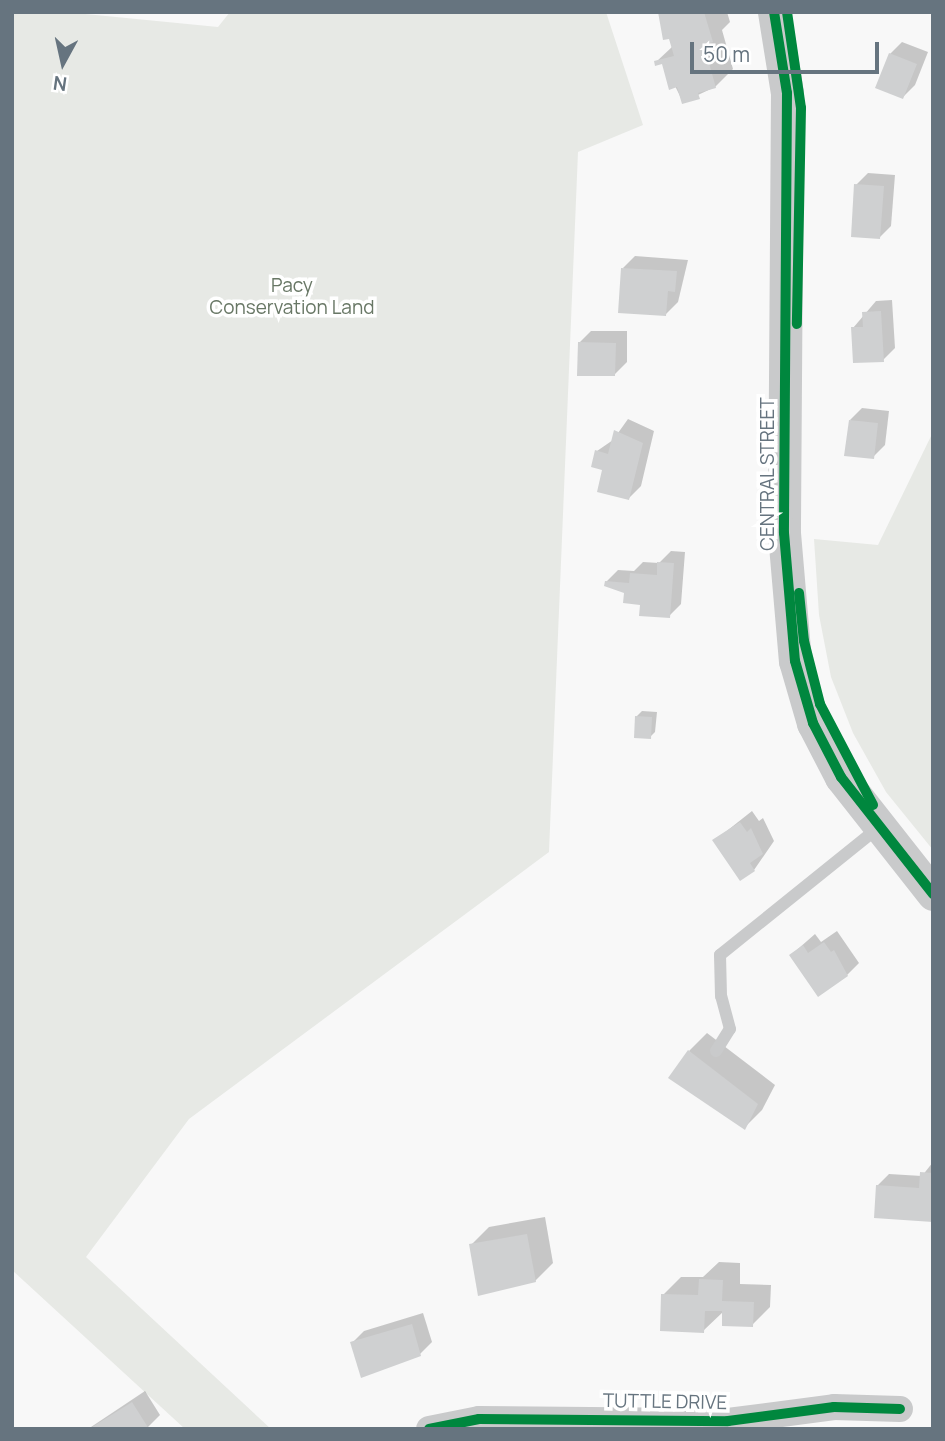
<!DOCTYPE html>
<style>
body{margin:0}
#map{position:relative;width:945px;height:1441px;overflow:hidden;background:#f8f8f8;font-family:Manrope,sans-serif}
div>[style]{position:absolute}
.green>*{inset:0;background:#e7e9e5}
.shadow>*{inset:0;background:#0003}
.building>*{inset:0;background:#cfd0d1}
.service>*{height:12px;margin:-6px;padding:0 6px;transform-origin:6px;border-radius:6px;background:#c9cacb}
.minor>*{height:26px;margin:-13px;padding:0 13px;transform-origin:13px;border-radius:13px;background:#c9cacb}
.tertiary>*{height:33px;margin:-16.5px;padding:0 16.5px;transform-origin:16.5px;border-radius:16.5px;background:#c9cacb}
.cycleway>*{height:10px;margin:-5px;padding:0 5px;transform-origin:5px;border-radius:5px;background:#00873e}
span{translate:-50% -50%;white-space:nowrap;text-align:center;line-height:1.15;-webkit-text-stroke:7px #fff;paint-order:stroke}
.park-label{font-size:19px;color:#687765}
.street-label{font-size:19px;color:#66747f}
.frame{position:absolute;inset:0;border:14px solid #66747f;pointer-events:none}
.north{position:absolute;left:28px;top:28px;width:70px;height:70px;-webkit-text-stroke:5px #fff;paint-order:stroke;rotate:188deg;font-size:19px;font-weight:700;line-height:28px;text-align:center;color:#66747f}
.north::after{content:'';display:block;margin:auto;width:24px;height:32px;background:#66747f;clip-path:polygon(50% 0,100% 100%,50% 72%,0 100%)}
.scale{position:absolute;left:690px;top:42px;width:189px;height:32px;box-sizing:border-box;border:4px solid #66747f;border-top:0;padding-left:9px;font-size:21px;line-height:24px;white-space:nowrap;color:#66747f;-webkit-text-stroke:5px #fff;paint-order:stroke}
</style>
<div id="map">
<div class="green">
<div style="clip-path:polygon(12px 12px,65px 12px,218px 27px,230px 12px,606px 12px,643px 125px,578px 152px,549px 852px,189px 1119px,86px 1257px,271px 1429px,185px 1429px,12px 1270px)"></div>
<div style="clip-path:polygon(933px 432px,933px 850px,886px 792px,853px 733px,831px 677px,819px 615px,814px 539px,878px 545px)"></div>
</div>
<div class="shadow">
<div style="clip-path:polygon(660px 12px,727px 12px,730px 22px,722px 30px,733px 69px,715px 87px,683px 102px,663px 62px,656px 62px,673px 46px)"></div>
<div style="clip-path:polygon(902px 42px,928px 52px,915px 85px,903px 97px,890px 54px)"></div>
<div style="clip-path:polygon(868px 173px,895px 175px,891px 226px,879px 238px,856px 185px)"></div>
<div style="clip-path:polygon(635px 256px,688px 260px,678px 302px,666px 314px,623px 268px)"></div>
<div style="clip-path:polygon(892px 300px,895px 348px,883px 360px,853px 328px,876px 301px)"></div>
<div style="clip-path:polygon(591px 331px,627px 331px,627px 362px,615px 374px,579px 343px)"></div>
<div style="clip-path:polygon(862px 408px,889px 411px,885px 445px,873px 457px,850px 420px)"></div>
<div style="clip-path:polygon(628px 419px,654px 431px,641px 486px,629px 498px,604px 469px,597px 451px,613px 440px)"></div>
<div style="clip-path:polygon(671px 551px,685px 552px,681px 604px,669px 616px,606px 582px,618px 570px,634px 571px,643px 562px,659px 563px)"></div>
<div style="clip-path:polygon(642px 711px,657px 712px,655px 732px,650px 737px,636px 717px)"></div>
<div style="clip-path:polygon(752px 811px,759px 821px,763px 818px,774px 841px,754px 870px,714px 841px)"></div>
<div style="clip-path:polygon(837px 931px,859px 963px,847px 975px,791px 955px,815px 934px,821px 942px)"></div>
<div style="clip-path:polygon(707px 1033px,775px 1085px,762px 1110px,744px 1128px,689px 1051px)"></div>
<div style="clip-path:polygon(933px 1162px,933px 1221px,877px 1186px,889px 1174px,922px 1176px)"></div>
<div style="clip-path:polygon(545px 1217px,553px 1263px,535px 1281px,471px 1245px,489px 1227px)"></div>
<div style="clip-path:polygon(719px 1262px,740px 1263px,740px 1284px,771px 1285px,770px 1307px,752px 1325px,724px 1311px,703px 1331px,663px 1295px,681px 1277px,703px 1277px)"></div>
<div style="clip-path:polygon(423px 1313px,432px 1342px,420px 1354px,352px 1343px,364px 1331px)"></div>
<div style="clip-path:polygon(145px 1391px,160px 1415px,148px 1427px,88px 1429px)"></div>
</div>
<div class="building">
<div style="clip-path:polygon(658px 12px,704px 12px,713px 42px,704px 45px,716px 88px,698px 93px,700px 99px,682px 104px,677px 87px,669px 90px,662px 64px,655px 66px,654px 61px,674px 56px,669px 39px,663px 40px)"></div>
<div style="clip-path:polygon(889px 53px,917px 64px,903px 99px,875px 88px)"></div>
<div style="clip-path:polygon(854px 184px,884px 186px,880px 239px,851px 237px)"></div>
<div style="clip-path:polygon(621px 268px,677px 271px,675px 292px,668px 291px,666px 316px,618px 313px)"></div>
<div style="clip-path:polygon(881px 311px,884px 362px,853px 363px,851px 327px,863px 327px,862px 312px)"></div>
<div style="clip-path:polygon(578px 342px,616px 343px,615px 376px,577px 376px)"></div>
<div style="clip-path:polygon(849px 420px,878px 423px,874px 459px,844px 456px)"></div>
<div style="clip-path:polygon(614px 430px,643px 443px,629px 500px,597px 492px,602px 470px,591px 467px,595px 450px,608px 454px)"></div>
<div style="clip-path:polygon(657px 562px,674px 563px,670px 618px,639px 616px,640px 605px,623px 603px,624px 593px,604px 586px,605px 581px,629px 583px,630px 573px,657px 575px)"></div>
<div style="clip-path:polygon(635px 716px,652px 717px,651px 739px,634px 738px)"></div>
<div style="clip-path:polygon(740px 822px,747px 832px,751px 828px,763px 854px,750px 863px,755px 871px,740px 881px,712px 840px)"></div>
<div style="clip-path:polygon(824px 942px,831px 952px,834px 950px,848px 976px,818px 997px,789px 955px,803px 945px,808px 953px)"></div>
<div style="clip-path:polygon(688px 1050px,758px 1104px,745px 1130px,668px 1078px)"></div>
<div style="clip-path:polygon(920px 1172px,933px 1173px,933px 1222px,874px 1218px,876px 1185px,919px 1188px)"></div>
<div style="clip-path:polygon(527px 1234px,536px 1282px,478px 1296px,469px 1244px)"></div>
<div style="clip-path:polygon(699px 1279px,723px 1280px,722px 1301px,754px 1302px,753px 1327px,722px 1326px,722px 1311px,705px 1311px,704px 1333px,660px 1331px,661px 1294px,698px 1295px)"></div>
<div style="clip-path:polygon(412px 1324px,421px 1356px,361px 1378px,350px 1342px)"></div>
<div style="clip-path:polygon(132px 1402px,149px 1429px,89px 1429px)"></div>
</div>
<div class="service">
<div style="left:716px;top:1051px;width:26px;rotate:-58deg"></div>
<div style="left:730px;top:1029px;width:34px;rotate:-105deg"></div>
<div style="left:721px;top:996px;width:41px;rotate:-91.4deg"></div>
<div style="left:720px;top:955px;width:203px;rotate:-38.8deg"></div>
</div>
<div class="minor">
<div style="left:429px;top:1429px;width:51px;rotate:-11.3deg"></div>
<div style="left:479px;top:1419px;width:249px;rotate:0.5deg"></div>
<div style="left:728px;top:1421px;width:107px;rotate:-7.5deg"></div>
<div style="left:834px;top:1407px;width:66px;rotate:1.7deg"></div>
</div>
<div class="tertiary">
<div style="left:774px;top:12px;width:82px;rotate:80.9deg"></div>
<div style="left:787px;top:93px;width:440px;rotate:90.4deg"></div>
<div style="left:784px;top:533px;width:128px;rotate:85.1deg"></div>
<div style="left:795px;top:661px;width:65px;rotate:73.8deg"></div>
<div style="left:813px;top:723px;width:61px;rotate:62.6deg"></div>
<div style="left:841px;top:777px;width:149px;rotate:51.8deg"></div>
</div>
<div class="cycleway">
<div style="left:774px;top:12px;width:82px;rotate:80.9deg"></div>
<div style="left:787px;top:93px;width:440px;rotate:90.4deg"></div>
<div style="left:784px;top:533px;width:128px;rotate:85.1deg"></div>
<div style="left:795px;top:661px;width:65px;rotate:73.8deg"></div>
<div style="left:813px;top:723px;width:61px;rotate:62.6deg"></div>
<div style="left:841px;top:777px;width:149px;rotate:51.8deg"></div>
<div style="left:787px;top:12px;width:97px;rotate:81.7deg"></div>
<div style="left:801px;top:108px;width:216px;rotate:91.1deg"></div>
<div style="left:799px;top:593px;width:48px;rotate:84.1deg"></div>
<div style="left:804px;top:641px;width:65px;rotate:75.7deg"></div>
<div style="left:820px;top:704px;width:114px;rotate:62.3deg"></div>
<div style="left:429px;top:1429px;width:51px;rotate:-11.3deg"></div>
<div style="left:479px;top:1419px;width:249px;rotate:0.5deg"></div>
<div style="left:728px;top:1421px;width:107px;rotate:-7.5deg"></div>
<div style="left:834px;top:1407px;width:66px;rotate:1.7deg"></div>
</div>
<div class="park-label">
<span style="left:292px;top:297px">Pacy<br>Conservation Land</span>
</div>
<div class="street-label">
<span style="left:768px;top:474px;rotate:-90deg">CENTRAL STREET</span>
<span style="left:665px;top:1402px;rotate:1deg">TUTTLE DRIVE</span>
</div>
<div class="frame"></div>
<div class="north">N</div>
<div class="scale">50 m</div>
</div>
